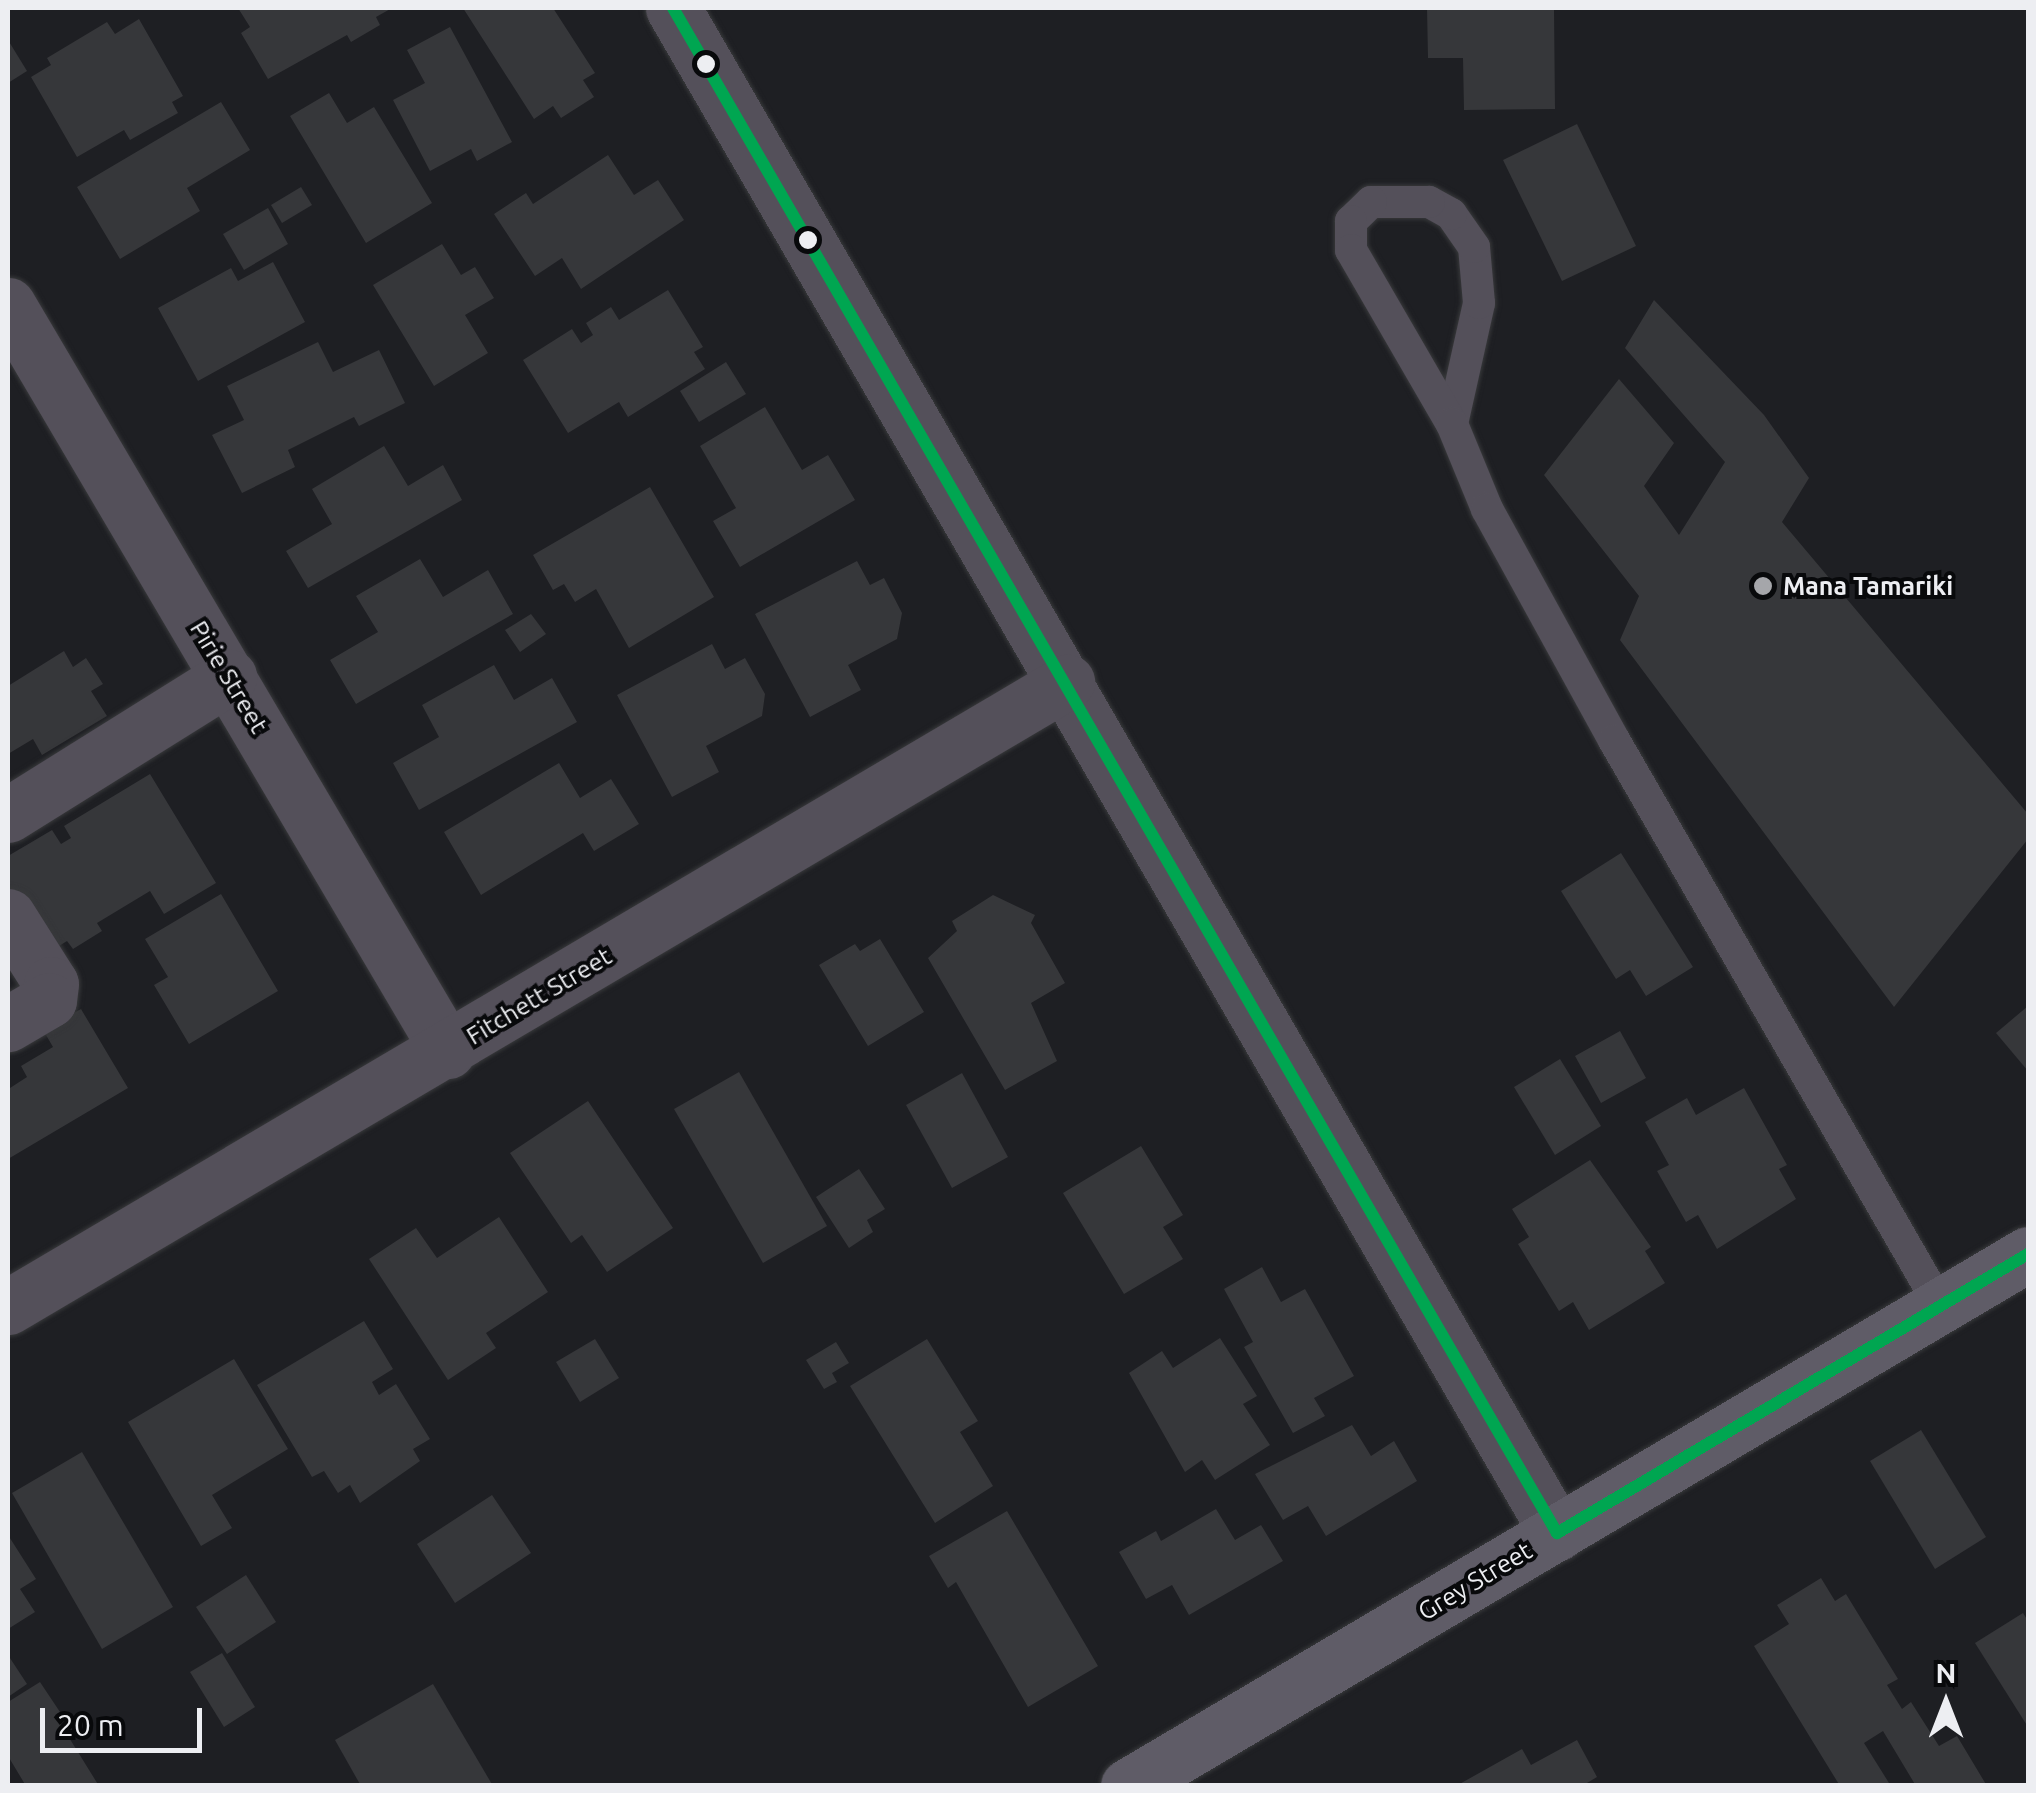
<!DOCTYPE html>
<style>
body{margin:0}
#map{position:relative;width:2036px;height:1793px;overflow:hidden;background:#1e1f23;font-family:Ubuntu,sans-serif}
div>[style]{position:absolute}
.building>*{inset:0;background:#36373a}
.roads{filter:drop-shadow(0 0 2px #38393b) drop-shadow(0 0 2px #38393b)}
.lane>*{height:32px;margin:-16px;padding:0 16px;transform-origin:16px;border-radius:16px;background:#54505a}
.street>*{height:55px;margin:-27.5px;padding:0 27.5px;transform-origin:27.5px;border-radius:27.5px;background:#54505a}
.secondary>*{height:55px;margin:-27.5px;padding:0 27.5px;transform-origin:27.5px;border-radius:27.5px;background:#5f5c67}
.bus-1>*{height:12px;margin:-6px;padding:0 6px;transform-origin:6px;border-radius:6px;background:#00a651}
.dots>*{width:28px;height:28px;translate:-50% -50%;box-sizing:border-box;border:5px solid #08090b;border-radius:50%}
span{translate:-50% -50%;white-space:nowrap;text-align:center;line-height:1.15;-webkit-text-stroke:8px #08090b;paint-order:stroke}
.poi-label{font-size:25px;color:#edeef2;font-weight:700}
.left{translate:0 -50%;text-align:left}
.street-label{font-size:25px;color:#edeef2}
.frame{position:absolute;inset:0;border:10px solid #edeef2;pointer-events:none}
.north{position:absolute;left:1896px;top:1653px;width:100px;height:100px;-webkit-text-stroke:8px #08090b;paint-order:stroke;rotate:0deg;font-size:28px;font-weight:700;line-height:40px;text-align:center;color:#edeef2}
.north::after{content:'';display:block;margin:auto;width:35px;height:45px;background:#edeef2;clip-path:polygon(50% 0,100% 100%,50% 72%,0 100%)}
.scale{position:absolute;left:40px;top:1708px;width:162px;height:45px;box-sizing:border-box;border:5px solid #edeef2;border-top:0;padding-left:12px;font-size:30px;line-height:35px;white-space:nowrap;color:#edeef2;-webkit-text-stroke:8px #08090b;paint-order:stroke}
</style>
<div id="map">
<div class="building">
<div style="clip-path:polygon(238px 8px,392px 8px,376px 17px,380px 25px,351px 42px,347px 35px,268px 79px,241px 33px,250px 27px)"></div>
<div style="clip-path:polygon(463px 8px,553px 8px,595px 73px,583px 80px,594px 97px,561px 118px,553px 106px,534px 119px)"></div>
<div style="clip-path:polygon(1427px 8px,1554px 8px,1555px 109px,1464px 110px,1463px 58px,1428px 58px)"></div>
<div style="clip-path:polygon(139px 19px,183px 96px,172px 102px,178px 113px,130px 140px,124px 130px,77px 157px,31px 77px,51px 65px,47px 58px,107px 22px,115px 34px)"></div>
<div style="clip-path:polygon(450px 27px,512px 142px,477px 161px,471px 149px,430px 171px,393px 100px,425px 83px,407px 50px)"></div>
<div style="clip-path:polygon(8px 40px,27px 71px,8px 83px)"></div>
<div style="clip-path:polygon(329px 93px,347px 123px,374px 107px,432px 203px,366px 243px,290px 116px)"></div>
<div style="clip-path:polygon(221px 102px,250px 150px,187px 188px,200px 211px,120px 259px,77px 187px)"></div>
<div style="clip-path:polygon(1577px 124px,1636px 246px,1562px 281px,1503px 160px)"></div>
<div style="clip-path:polygon(608px 155px,634px 195px,658px 180px,684px 220px,581px 289px,562px 258px,535px 276px,494px 214px,526px 193px,533px 204px)"></div>
<div style="clip-path:polygon(301px 187px,312px 205px,282px 223px,271px 205px)"></div>
<div style="clip-path:polygon(268px 208px,288px 244px,244px 270px,223px 234px)"></div>
<div style="clip-path:polygon(442px 244px,461px 275px,475px 267px,494px 298px,465px 315px,488px 353px,434px 386px,373px 285px)"></div>
<div style="clip-path:polygon(273px 262px,305px 322px,198px 381px,158px 308px,231px 268px,238px 281px)"></div>
<div style="clip-path:polygon(668px 290px,703px 347px,694px 352px,705px 369px,628px 417px,619px 402px,568px 433px,523px 360px,572px 329px,581px 343px,593px 335px,586px 323px,611px 307px,619px 320px)"></div>
<div style="clip-path:polygon(1654px 300px,1764px 415px,1809px 478px,1782px 522px,2028px 814px,2028px 839px,1894px 1007px,1620px 640px,1639px 596px,1544px 475px,1619px 379px,1674px 443px,1644px 486px,1679px 535px,1725px 462px,1625px 348px)"></div>
<div style="clip-path:polygon(318px 342px,333px 372px,379px 350px,405px 403px,359px 426px,354px 417px,288px 450px,295px 467px,242px 493px,212px 435px,244px 420px,227px 386px)"></div>
<div style="clip-path:polygon(726px 362px,746px 394px,699px 422px,680px 391px)"></div>
<div style="clip-path:polygon(765px 407px,802px 470px,828px 455px,855px 500px,740px 567px,713px 521px,736px 508px,700px 446px)"></div>
<div style="clip-path:polygon(384px 446px,408px 486px,443px 465px,462px 500px,308px 588px,286px 551px,332px 524px,312px 489px)"></div>
<div style="clip-path:polygon(650px 487px,714px 597px,629px 648px,596px 589px,575px 602px,564px 584px,553px 590px,533px 555px)"></div>
<div style="clip-path:polygon(420px 559px,443px 597px,488px 570px,513px 614px,356px 704px,330px 660px,378px 632px,356px 596px)"></div>
<div style="clip-path:polygon(857px 561px,870px 585px,884px 578px,902px 613px,897px 639px,848px 665px,861px 690px,810px 717px,755px 614px)"></div>
<div style="clip-path:polygon(531px 614px,546px 634px,520px 652px,505px 630px)"></div>
<div style="clip-path:polygon(712px 644px,725px 669px,745px 658px,765px 694px,762px 716px,706px 746px,719px 772px,672px 797px,617px 695px)"></div>
<div style="clip-path:polygon(64px 651px,73px 667px,86px 658px,103px 684px,91px 691px,107px 716px,42px 755px,33px 739px,8px 754px,8px 686px)"></div>
<div style="clip-path:polygon(494px 665px,514px 700px,552px 678px,577px 722px,419px 810px,393px 763px,439px 737px,422px 705px)"></div>
<div style="clip-path:polygon(559px 763px,580px 798px,611px 779px,639px 824px,594px 851px,583px 833px,481px 895px,444px 832px)"></div>
<div style="clip-path:polygon(150px 774px,216px 883px,164px 914px,150px 891px,97px 923px,102px 931px,73px 949px,67px 941px,48px 953px,8px 886px,8px 856px,52px 830px,61px 844px,71px 838px,64px 826px)"></div>
<div style="clip-path:polygon(1621px 853px,1693px 967px,1646px 996px,1630px 970px,1616px 979px,1561px 891px)"></div>
<div style="clip-path:polygon(221px 894px,278px 991px,189px 1044px,154px 985px,168px 977px,145px 939px)"></div>
<div style="clip-path:polygon(993px 895px,1035px 915px,1031px 923px,1065px 983px,1031px 1003px,1057px 1061px,1005px 1090px,928px 958px,957px 931px,952px 921px)"></div>
<div style="clip-path:polygon(880px 939px,924px 1012px,868px 1046px,819px 965px,855px 944px,860px 951px)"></div>
<div style="clip-path:polygon(2028px 1006px,2028px 1071px,1996px 1033px)"></div>
<div style="clip-path:polygon(81px 1009px,128px 1088px,8px 1159px,8px 1083px,10px 1088px,27px 1077px,21px 1066px,53px 1047px,43px 1030px)"></div>
<div style="clip-path:polygon(1620px 1031px,1646px 1078px,1601px 1103px,1575px 1056px)"></div>
<div style="clip-path:polygon(1560px 1059px,1601px 1126px,1555px 1155px,1514px 1087px)"></div>
<div style="clip-path:polygon(739px 1072px,827px 1226px,763px 1263px,674px 1109px)"></div>
<div style="clip-path:polygon(962px 1073px,1008px 1157px,952px 1188px,906px 1105px)"></div>
<div style="clip-path:polygon(1744px 1088px,1787px 1165px,1779px 1169px,1796px 1199px,1717px 1249px,1698px 1215px,1686px 1222px,1657px 1171px,1669px 1165px,1645px 1122px,1687px 1098px,1696px 1115px)"></div>
<div style="clip-path:polygon(588px 1101px,673px 1228px,607px 1272px,582px 1235px,571px 1243px,510px 1153px)"></div>
<div style="clip-path:polygon(1141px 1146px,1183px 1215px,1163px 1227px,1183px 1259px,1124px 1294px,1063px 1193px)"></div>
<div style="clip-path:polygon(1590px 1160px,1651px 1247px,1645px 1251px,1665px 1283px,1589px 1330px,1573px 1302px,1559px 1311px,1518px 1244px,1529px 1237px,1512px 1209px)"></div>
<div style="clip-path:polygon(859px 1169px,885px 1209px,867px 1220px,873px 1232px,849px 1248px,816px 1197px)"></div>
<div style="clip-path:polygon(499px 1217px,548px 1292px,486px 1333px,496px 1348px,448px 1380px,369px 1259px,416px 1228px,437px 1258px)"></div>
<div style="clip-path:polygon(1262px 1267px,1281px 1302px,1305px 1289px,1354px 1376px,1314px 1398px,1325px 1416px,1293px 1433px,1244px 1347px,1253px 1342px,1224px 1289px)"></div>
<div style="clip-path:polygon(364px 1321px,393px 1369px,372px 1382px,379px 1395px,396px 1384px,430px 1439px,413px 1449px,420px 1461px,360px 1503px,350px 1485px,338px 1493px,324px 1471px,312px 1477px,257px 1385px)"></div>
<div style="clip-path:polygon(1220px 1338px,1257px 1396px,1243px 1404px,1270px 1445px,1215px 1480px,1202px 1460px,1185px 1472px,1129px 1373px,1162px 1351px,1173px 1368px)"></div>
<div style="clip-path:polygon(595px 1339px,619px 1378px,580px 1402px,556px 1362px)"></div>
<div style="clip-path:polygon(927px 1339px,978px 1421px,960px 1432px,993px 1486px,935px 1523px,850px 1386px)"></div>
<div style="clip-path:polygon(836px 1342px,849px 1363px,832px 1373px,837px 1382px,824px 1389px,806px 1360px)"></div>
<div style="clip-path:polygon(234px 1359px,288px 1449px,212px 1495px,232px 1528px,201px 1546px,128px 1422px)"></div>
<div style="clip-path:polygon(1352px 1425px,1371px 1456px,1394px 1441px,1417px 1481px,1326px 1536px,1308px 1506px,1283px 1520px,1255px 1474px)"></div>
<div style="clip-path:polygon(1921px 1430px,1986px 1537px,1935px 1569px,1870px 1461px)"></div>
<div style="clip-path:polygon(82px 1452px,173px 1607px,102px 1649px,12px 1493px)"></div>
<div style="clip-path:polygon(492px 1495px,531px 1553px,455px 1603px,417px 1544px)"></div>
<div style="clip-path:polygon(1216px 1509px,1235px 1540px,1261px 1525px,1283px 1561px,1189px 1615px,1172px 1585px,1146px 1599px,1119px 1552px,1156px 1531px,1161px 1541px)"></div>
<div style="clip-path:polygon(1007px 1511px,1098px 1666px,1028px 1707px,956px 1582px,948px 1588px,929px 1556px)"></div>
<div style="clip-path:polygon(8px 1535px,36px 1579px,20px 1589px,35px 1612px,8px 1629px)"></div>
<div style="clip-path:polygon(246px 1575px,276px 1622px,227px 1654px,196px 1607px)"></div>
<div style="clip-path:polygon(1821px 1578px,1835px 1601px,1846px 1594px,1898px 1679px,1887px 1685px,1902px 1709px,1911px 1702px,1939px 1746px,1957px 1736px,1987px 1786px,1916px 1786px,1883px 1731px,1864px 1743px,1889px 1783px,1840px 1786px,1754px 1646px,1789px 1624px,1777px 1605px)"></div>
<div style="clip-path:polygon(2023px 1613px,2028px 1621px,2028px 1727px,1975px 1643px)"></div>
<div style="clip-path:polygon(222px 1653px,255px 1707px,224px 1727px,190px 1672px)"></div>
<div style="clip-path:polygon(8px 1655px,27px 1684px,8px 1697px)"></div>
<div style="clip-path:polygon(40px 1682px,60px 1712px,55px 1715px,99px 1786px,26px 1786px,8px 1756px,8px 1702px)"></div>
<div style="clip-path:polygon(433px 1684px,493px 1786px,361px 1786px,335px 1740px)"></div>
<div style="clip-path:polygon(1577px 1740px,1597px 1777px,1582px 1786px,1456px 1786px,1522px 1749px,1531px 1765px)"></div>
</div>
<div class="roads">
<div class="lane">
<div style="left:1452px;top:424px;width:124px;rotate:-77.4deg"></div>
<div style="left:1479px;top:303px;width:56px;rotate:-95.1deg"></div>
<div style="left:1474px;top:247px;width:40px;rotate:-124.9deg"></div>
<div style="left:1451px;top:214px;width:25px;rotate:-151deg"></div>
<div style="left:1429px;top:202px;width:58px;rotate:180deg"></div>
<div style="left:1371px;top:202px;width:28px;rotate:136deg"></div>
<div style="left:1351px;top:221px;width:29px;rotate:90deg"></div>
<div style="left:1351px;top:250px;width:201px;rotate:59.9deg"></div>
<div style="left:1452px;top:424px;width:92px;rotate:67.6deg"></div>
<div style="left:1487px;top:509px;width:264px;rotate:61.2deg"></div>
<div style="left:1614px;top:740px;width:655px;rotate:60.03deg"></div>
</div>
<div class="street">
<div style="left:673px;top:8px;width:1763px;rotate:59.9deg"></div>
<div style="left:8px;top:305px;width:866px;rotate:59.47deg"></div>
<div style="left:8px;top:815px;width:261px;rotate:-32deg"></div>
<div style="left:8px;top:916px;width:80px;rotate:57.7deg"></div>
<div style="left:51px;top:984px;width:16px;rotate:97deg"></div>
<div style="left:49px;top:1000px;width:48px;rotate:149.7deg"></div>
<div style="left:8px;top:1307px;width:1230px;rotate:-30.55deg"></div>
</div>
<div class="secondary">
<div style="left:1128px;top:1786px;width:1045px;rotate:-30.59deg"></div>
</div>
</div>
<div class="bus-1">
<div style="left:673px;top:8px;width:1763px;rotate:59.9deg"></div>
<div style="left:1557px;top:1533px;width:547px;rotate:-30.64deg"></div>
</div>
<div class="dots">
<div style="left:706px;top:64px;background:#edeef2"></div>
<div style="left:808px;top:240px;background:#edeef2"></div>
<div style="left:1763px;top:586px;background:#a5a6aa"></div>
</div>
<div class="poi-label">
<span class="left" style="left:1783px;top:586px">Mana Tamariki</span>
</div>
<div class="street-label">
<span style="left:229px;top:677px;rotate:59deg">Pirie Street</span>
<span style="left:539px;top:996px;rotate:-31deg">Fitchett Street</span>
<span style="left:1475px;top:1581px;rotate:-31deg">Grey Street</span>
</div>
<div class="frame"></div>
<div class="north">N</div>
<div class="scale">20 m</div>
</div>
